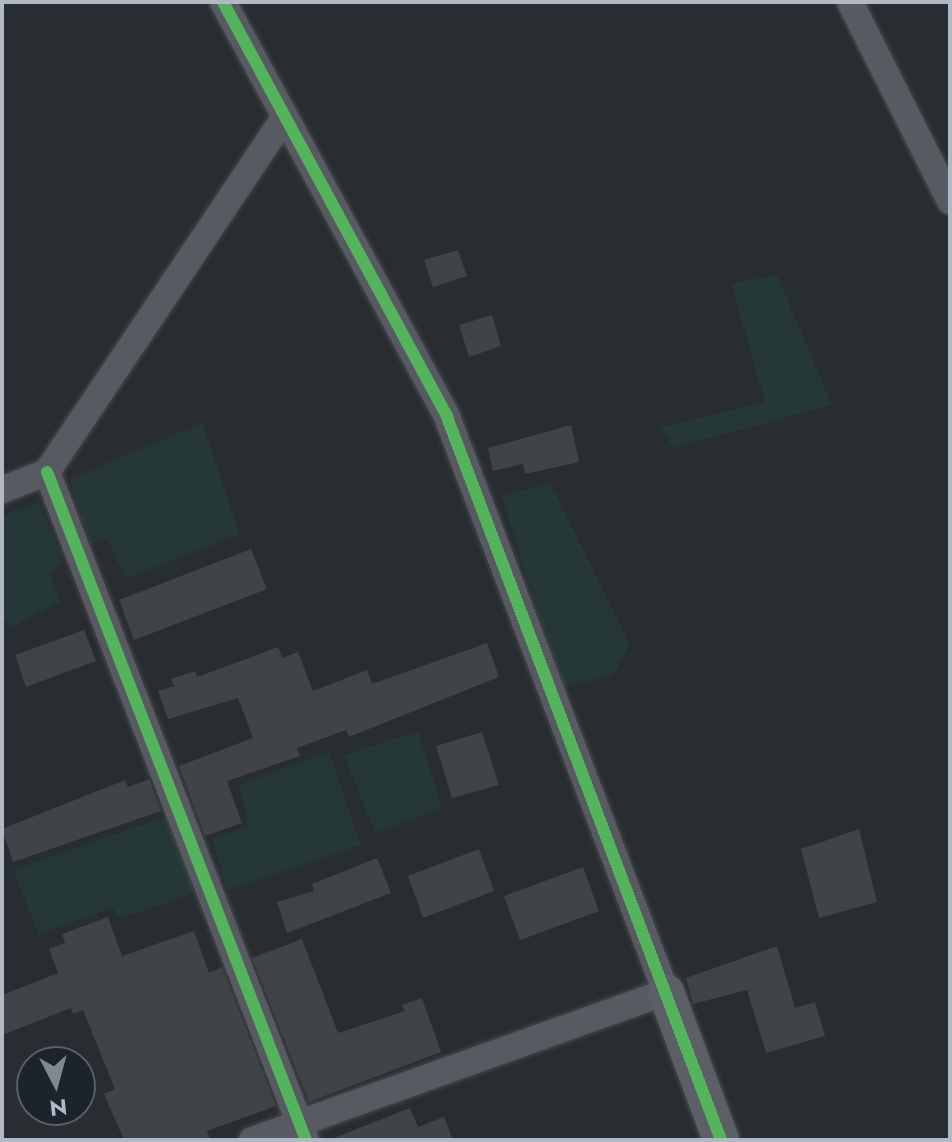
<!DOCTYPE html>
<style>
body{margin:0}
#map{position:relative;width:952px;height:1142px;overflow:hidden;background:#282d32;font-family:Jost,sans-serif}
div>[style]{position:absolute}
.green>*{inset:0;background:#263738}
.building>*{inset:0;background:#404449}
.roads{filter:drop-shadow(0 0 2px #46494d) drop-shadow(0 0 2px #46494d)}
.street>*{height:26px;margin:-13px;padding:0 13px;transform-origin:13px;border-radius:13px;background:#575a60}
.secondary>*{height:36px;margin:-18px;padding:0 18px;transform-origin:18px;border-radius:18px;background:#5b5f66}
.cycleway>*{height:12px;margin:-6px;padding:0 6px;transform-origin:6px;border-radius:6px;background:#56b35d}
span{translate:-50% -50%;white-space:nowrap;text-align:center;line-height:1.15;-webkit-text-stroke:6px #1c232c;paint-order:stroke}
.frame{position:absolute;inset:0;border:4px solid #b1b9c4;pointer-events:none}
.north{position:absolute;left:16px;top:1046px;width:80px;height:80px;box-sizing:border-box;background:#1c232c;border:2px solid #585f69;border-radius:50%;rotate:174deg;font-size:22px;font-weight:700;line-height:32px;text-align:center;color:#b1b9c4}
.north::after{content:'';display:block;margin:auto;width:28px;height:36px;background:#818891;clip-path:polygon(50% 0,100% 100%,50% 72%,0 100%)}
</style>
<div id="map">
<div class="green">
<div style="clip-path:polygon(777px 275px,832px 405px,673px 448px,661px 427px,765px 402px,731px 283px)"></div>
<div style="clip-path:polygon(202px 423px,240px 534px,126px 579px,107px 539px,90px 544px,70px 479px)"></div>
<div style="clip-path:polygon(550px 482px,630px 644px,614px 675px,563px 687px,501px 497px)"></div>
<div style="clip-path:polygon(39px 502px,64px 563px,50px 572px,60px 602px,11px 627px,2px 617px,2px 516px)"></div>
<div style="clip-path:polygon(418px 731px,442px 808px,375px 833px,344px 755px)"></div>
<div style="clip-path:polygon(329px 752px,361px 845px,227px 890px,212px 839px,248px 826px,239px 785px)"></div>
<div style="clip-path:polygon(170px 815px,200px 891px,121px 918px,112px 908px,39px 935px,13px 870px)"></div>
</div>
<div class="building">
<div style="clip-path:polygon(458px 250px,467px 276px,433px 287px,424px 260px)"></div>
<div style="clip-path:polygon(492px 315px,501px 346px,469px 357px,459px 325px)"></div>
<div style="clip-path:polygon(571px 425px,579px 462px,525px 474px,523px 464px,493px 471px,488px 448px)"></div>
<div style="clip-path:polygon(251px 549px,267px 589px,134px 640px,119px 600px)"></div>
<div style="clip-path:polygon(84px 630px,96px 661px,26px 687px,15px 655px)"></div>
<div style="clip-path:polygon(487px 643px,499px 677px,349px 737px,346px 730px,297px 748px,300px 756px,227px 781px,242px 823px,205px 836px,179px 766px,253px 738px,238px 698px,168px 719px,158px 691px,174px 686px,171px 679px,195px 671px,197px 677px,278px 647px,282px 658px,298px 652px,313px 691px,367px 670px,372px 684px)"></div>
<div style="clip-path:polygon(482px 732px,499px 785px,452px 798px,436px 746px)"></div>
<div style="clip-path:polygon(149px 779px,161px 811px,13px 862px,2px 829px,125px 780px,128px 787px)"></div>
<div style="clip-path:polygon(859px 829px,877px 902px,819px 918px,801px 849px)"></div>
<div style="clip-path:polygon(479px 849px,494px 891px,423px 918px,408px 876px)"></div>
<div style="clip-path:polygon(377px 858px,391px 893px,287px 933px,277px 902px,314px 891px,312px 884px)"></div>
<div style="clip-path:polygon(583px 867px,599px 911px,520px 940px,504px 896px)"></div>
<div style="clip-path:polygon(108px 917px,122px 956px,194px 931px,209px 973px,222px 967px,276px 1106px,207px 1131px,210px 1140px,124px 1140px,104px 1094px,115px 1089px,83px 1010px,73px 1014px,71px 1008px,2px 1035px,2px 995px,58px 973px,49px 949px,65px 943px,62px 934px)"></div>
<div style="clip-path:polygon(302px 939px,338px 1033px,405px 1011px,402px 1005px,422px 998px,441px 1052px,309px 1102px,252px 958px)"></div>
<div style="clip-path:polygon(777px 946px,795px 1008px,815px 1002px,825px 1036px,766px 1053px,747px 990px,693px 1004px,686px 978px)"></div>
<div style="clip-path:polygon(410px 1108px,418px 1127px,444px 1117px,453px 1140px,329px 1140px)"></div>
</div>
<div class="roads">
<div class="street">
<div style="left:223px;top:2px;width:472px;rotate:61.6deg"></div>
<div style="left:447px;top:417px;width:615px;rotate:69.15deg"></div>
<div style="left:666px;top:992px;width:440px;rotate:160.3deg"></div>
<div style="left:850px;top:2px;width:223px;rotate:63.3deg"></div>
<div style="left:47px;top:472px;width:716px;rotate:68.81deg"></div>
<div style="left:2px;top:490px;width:48px;rotate:-21.8deg"></div>
<div style="left:47px;top:472px;width:427px;rotate:-56.2deg"></div>
</div>
<div class="secondary">
<div style="left:666px;top:992px;width:158px;rotate:69.6deg"></div>
</div>
</div>
<div class="cycleway">
<div style="left:223px;top:2px;width:472px;rotate:61.6deg"></div>
<div style="left:447px;top:417px;width:773px;rotate:69.24deg"></div>
<div style="left:47px;top:472px;width:716px;rotate:68.81deg"></div>
</div>
<div class="frame"></div>
<div class="north">N</div>
</div>
